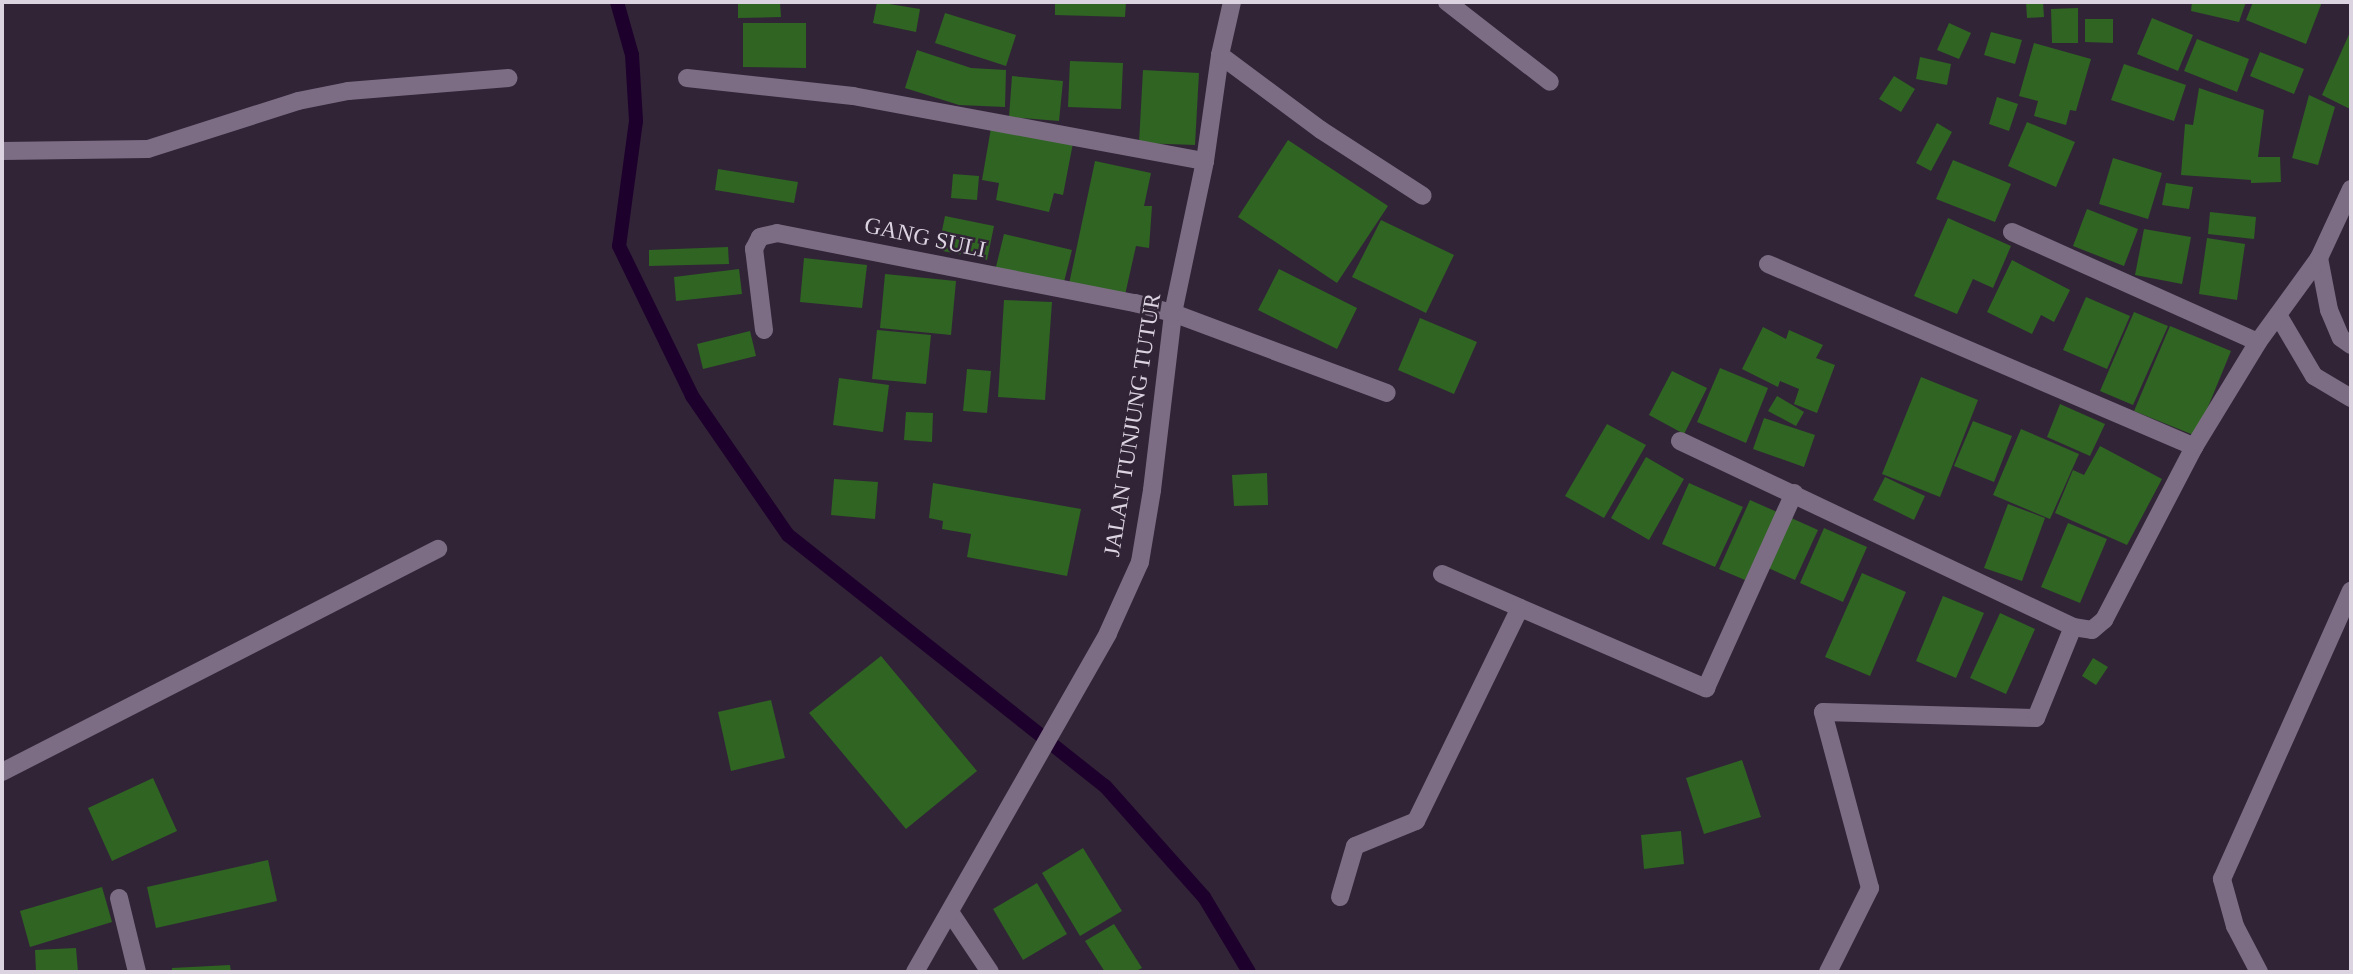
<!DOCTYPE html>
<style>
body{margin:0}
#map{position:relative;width:2353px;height:974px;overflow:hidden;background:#312437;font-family:"Times New Roman",serif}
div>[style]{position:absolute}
.stream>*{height:14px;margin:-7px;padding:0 7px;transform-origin:7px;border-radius:7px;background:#1e002c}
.building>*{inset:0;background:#2f6422}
.minor>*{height:18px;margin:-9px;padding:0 9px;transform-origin:9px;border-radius:9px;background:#7c6d84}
span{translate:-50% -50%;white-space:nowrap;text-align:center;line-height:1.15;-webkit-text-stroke:5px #312437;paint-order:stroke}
.street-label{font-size:23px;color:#dbd3e0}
.frame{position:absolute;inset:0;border:4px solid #dbd3e0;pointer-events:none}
</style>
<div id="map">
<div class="stream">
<div style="left:617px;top:2px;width:55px;rotate:74.2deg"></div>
<div style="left:632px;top:55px;width:66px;rotate:86.5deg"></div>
<div style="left:636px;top:121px;width:126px;rotate:97.7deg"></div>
<div style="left:619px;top:246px;width:167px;rotate:64deg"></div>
<div style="left:692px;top:396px;width:169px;rotate:55.4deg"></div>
<div style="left:788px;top:535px;width:404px;rotate:38.4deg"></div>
<div style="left:1105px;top:786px;width:149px;rotate:48.3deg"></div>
<div style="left:1204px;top:897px;width:87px;rotate:59deg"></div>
</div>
<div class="building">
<div style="clip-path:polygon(738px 2px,780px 2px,781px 17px,738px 18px)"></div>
<div style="clip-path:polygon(877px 2px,920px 9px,916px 32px,873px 23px)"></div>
<div style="clip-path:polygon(1055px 2px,1126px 2px,1125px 17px,1055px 15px)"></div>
<div style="clip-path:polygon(2026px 2px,2043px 2px,2044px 17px,2027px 18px)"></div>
<div style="clip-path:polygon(2192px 2px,2246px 2px,2239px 22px,2191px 11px)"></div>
<div style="clip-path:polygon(2253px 2px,2322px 2px,2306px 44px,2246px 20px)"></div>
<div style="clip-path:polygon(2078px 8px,2078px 43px,2052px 43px,2051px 9px)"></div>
<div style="clip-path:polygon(945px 13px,1016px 35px,1006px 66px,935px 43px)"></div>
<div style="clip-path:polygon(2152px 18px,2193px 35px,2178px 71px,2137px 54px)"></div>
<div style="clip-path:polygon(2085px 19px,2113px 19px,2113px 43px,2085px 42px)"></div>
<div style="clip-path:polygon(743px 23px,806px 23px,806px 68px,743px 67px)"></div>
<div style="clip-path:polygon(1949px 23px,1971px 33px,1959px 59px,1937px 50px)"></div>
<div style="clip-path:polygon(2351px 30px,2351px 107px,2348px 108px,2322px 95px)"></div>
<div style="clip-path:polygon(1991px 32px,2022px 40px,2015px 64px,1984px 55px)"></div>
<div style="clip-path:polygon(2197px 39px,2249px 59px,2237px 92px,2184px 71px)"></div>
<div style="clip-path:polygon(2034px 43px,2091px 59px,2076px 111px,2070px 110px,2066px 125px,2034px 116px,2038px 101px,2019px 96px)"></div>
<div style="clip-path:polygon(917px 50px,971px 68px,1006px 70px,1005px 107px,959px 105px,905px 88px)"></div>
<div style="clip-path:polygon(2260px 52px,2304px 69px,2294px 94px,2250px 76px)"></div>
<div style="clip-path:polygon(1920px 57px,1951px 64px,1947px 85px,1916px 79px)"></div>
<div style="clip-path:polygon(1070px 61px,1123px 63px,1121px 109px,1068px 107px)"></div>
<div style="clip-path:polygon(2124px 64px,2186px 85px,2174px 121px,2111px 100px)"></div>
<div style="clip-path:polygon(1143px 70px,1199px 73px,1195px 145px,1139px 143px)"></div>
<div style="clip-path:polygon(1012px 76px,1063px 81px,1059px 121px,1009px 117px)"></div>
<div style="clip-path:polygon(1894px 76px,1915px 89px,1901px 112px,1879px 99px)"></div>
<div style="clip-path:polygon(2199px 88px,2264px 110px,2258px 157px,2280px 157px,2281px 182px,2251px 183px,2251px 180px,2181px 175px,2185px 124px,2193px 125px)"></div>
<div style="clip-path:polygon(2309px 95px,2335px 107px,2318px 165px,2292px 158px)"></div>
<div style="clip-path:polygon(1997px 97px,2018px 104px,2009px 131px,1989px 124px)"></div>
<div style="clip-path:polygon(2027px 122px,2075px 142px,2056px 187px,2008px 166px)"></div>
<div style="clip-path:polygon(1937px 123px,1952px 132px,1931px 171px,1916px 163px)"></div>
<div style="clip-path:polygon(991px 128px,1073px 143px,1063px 195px,1054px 193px,1049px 212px,996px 200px,999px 183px,982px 180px)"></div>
<div style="clip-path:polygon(1288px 140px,1388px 206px,1337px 283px,1238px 217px)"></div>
<div style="clip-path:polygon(2113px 158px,2162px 173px,2148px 219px,2099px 204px)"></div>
<div style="clip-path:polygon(1953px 160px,2011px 184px,1995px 222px,1936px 199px)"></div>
<div style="clip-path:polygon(1095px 161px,1151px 173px,1144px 206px,1152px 206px,1149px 248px,1136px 246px,1125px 295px,1069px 284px)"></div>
<div style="clip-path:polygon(718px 169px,798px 182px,794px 203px,715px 190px)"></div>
<div style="clip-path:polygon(953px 174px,979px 176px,977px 200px,951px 198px)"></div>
<div style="clip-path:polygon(2166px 183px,2193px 187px,2189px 209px,2162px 205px)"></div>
<div style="clip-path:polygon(2087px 209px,2138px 229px,2124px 266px,2073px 246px)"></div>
<div style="clip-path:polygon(2210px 212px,2256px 217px,2254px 239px,2208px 234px)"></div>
<div style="clip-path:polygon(945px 216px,994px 226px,987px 260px,938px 250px)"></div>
<div style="clip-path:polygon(1948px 218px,2011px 246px,1993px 288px,1973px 279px,1957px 314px,1914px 296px)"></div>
<div style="clip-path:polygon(1381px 220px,1454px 255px,1426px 313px,1352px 277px)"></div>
<div style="clip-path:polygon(2144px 229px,2191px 237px,2182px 284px,2135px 275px)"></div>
<div style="clip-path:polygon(1004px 234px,1072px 250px,1063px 286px,995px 271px)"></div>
<div style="clip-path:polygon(2207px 238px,2245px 244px,2237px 300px,2199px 294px)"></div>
<div style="clip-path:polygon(728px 247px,729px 264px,649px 266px,649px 250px)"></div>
<div style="clip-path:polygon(804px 258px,867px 265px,862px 308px,800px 302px)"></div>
<div style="clip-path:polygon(2012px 260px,2070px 290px,2054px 322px,2041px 315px,2032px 334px,1987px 312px)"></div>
<div style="clip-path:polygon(739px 269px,742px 294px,676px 301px,674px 277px)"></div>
<div style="clip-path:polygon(1279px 269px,1357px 308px,1337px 349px,1258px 310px)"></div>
<div style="clip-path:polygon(885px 274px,956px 281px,951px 335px,880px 328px)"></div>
<div style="clip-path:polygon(2086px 297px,2130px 316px,2107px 369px,2063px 350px)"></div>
<div style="clip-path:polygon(1004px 300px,1052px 302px,1045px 400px,998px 397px)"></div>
<div style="clip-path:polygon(2134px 312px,2168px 326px,2133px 405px,2100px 391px)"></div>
<div style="clip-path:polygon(1420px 318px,1477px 342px,1454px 394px,1398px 370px)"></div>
<div style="clip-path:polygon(2170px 326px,2231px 351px,2196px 436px,2134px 411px)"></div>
<div style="clip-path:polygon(1763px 327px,1786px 339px,1789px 330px,1823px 345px,1816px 358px,1835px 365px,1817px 413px,1794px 404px,1799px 389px,1780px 381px,1778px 387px,1742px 369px)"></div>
<div style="clip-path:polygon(877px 330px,931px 335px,926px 384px,872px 379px)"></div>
<div style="clip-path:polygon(750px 331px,756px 356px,703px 369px,697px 344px)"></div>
<div style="clip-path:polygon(1720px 368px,1768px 388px,1746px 443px,1697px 422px)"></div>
<div style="clip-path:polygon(967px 369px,991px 371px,987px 413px,963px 411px)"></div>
<div style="clip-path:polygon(1672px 371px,1707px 388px,1684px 434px,1649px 415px)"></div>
<div style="clip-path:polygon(1921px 377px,1978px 400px,1940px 497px,1882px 474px)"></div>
<div style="clip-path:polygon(839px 378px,889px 385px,883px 432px,833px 425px)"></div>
<div style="clip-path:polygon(1777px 396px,1804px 412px,1796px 426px,1768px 411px)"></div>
<div style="clip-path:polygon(2060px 404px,2105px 424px,2090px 456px,2047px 437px)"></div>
<div style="clip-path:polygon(906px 412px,933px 413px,932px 442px,904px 440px)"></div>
<div style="clip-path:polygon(1764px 418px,1815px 435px,1804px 467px,1753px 449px)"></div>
<div style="clip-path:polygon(1973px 421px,2012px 436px,1994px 482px,1954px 466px)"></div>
<div style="clip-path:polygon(1607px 424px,1646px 445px,1604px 518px,1565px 496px)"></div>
<div style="clip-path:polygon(2021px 429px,2079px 454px,2050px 519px,1993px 495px)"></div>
<div style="clip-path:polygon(2100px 446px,2162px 479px,2127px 545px,2055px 513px,2073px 470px,2084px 475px)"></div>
<div style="clip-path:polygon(1646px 457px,1684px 479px,1649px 540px,1611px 518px)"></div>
<div style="clip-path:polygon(1267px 473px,1268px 505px,1234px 506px,1232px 475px)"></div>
<div style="clip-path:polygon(1885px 477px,1925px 496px,1914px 520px,1873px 500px)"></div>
<div style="clip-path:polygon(834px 479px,878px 482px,875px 519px,831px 515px)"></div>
<div style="clip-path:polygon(933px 483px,1081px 509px,1067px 576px,967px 557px,971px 534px,942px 529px,943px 521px,929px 518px)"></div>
<div style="clip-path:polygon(1689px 483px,1743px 507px,1715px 567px,1662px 544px)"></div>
<div style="clip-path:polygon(1750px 500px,1777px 512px,1745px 580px,1719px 569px)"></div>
<div style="clip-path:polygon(2008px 504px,2045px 518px,2022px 581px,1984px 568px)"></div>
<div style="clip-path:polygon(1789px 517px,1818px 530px,1795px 580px,1766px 567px)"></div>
<div style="clip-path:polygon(2068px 523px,2107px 539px,2080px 603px,2041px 587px)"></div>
<div style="clip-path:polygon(1824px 528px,1867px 547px,1843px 602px,1800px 583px)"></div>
<div style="clip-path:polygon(1862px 573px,1906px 592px,1870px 676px,1825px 657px)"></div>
<div style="clip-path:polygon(1943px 596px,1984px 613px,1956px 678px,1916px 661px)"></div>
<div style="clip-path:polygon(2000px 613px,2035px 629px,2006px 694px,1970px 678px)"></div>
<div style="clip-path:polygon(881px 656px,977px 771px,906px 829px,809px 713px)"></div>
<div style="clip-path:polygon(2093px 658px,2108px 667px,2096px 685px,2082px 676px)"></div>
<div style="clip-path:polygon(771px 700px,785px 758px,731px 771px,718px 712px)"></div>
<div style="clip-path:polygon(1742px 760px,1761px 817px,1704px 834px,1686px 778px)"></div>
<div style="clip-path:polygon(153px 778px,177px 831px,112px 861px,88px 808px)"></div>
<div style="clip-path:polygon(1681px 831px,1684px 864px,1644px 869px,1641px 835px)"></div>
<div style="clip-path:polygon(1083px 848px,1122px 911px,1080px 936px,1042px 873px)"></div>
<div style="clip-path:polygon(268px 860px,277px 901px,156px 928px,147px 887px)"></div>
<div style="clip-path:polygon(1037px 883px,1067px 934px,1023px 960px,993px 909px)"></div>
<div style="clip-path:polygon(102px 887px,112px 922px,30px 947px,20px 911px)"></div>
<div style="clip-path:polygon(1114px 924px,1142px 968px,1134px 972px,1105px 972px,1085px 941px)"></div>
<div style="clip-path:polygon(76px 948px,78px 972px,36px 972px,35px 950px)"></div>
<div style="clip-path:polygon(230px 965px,231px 972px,172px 972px,172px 968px)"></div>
</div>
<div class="minor">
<div style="left:1447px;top:2px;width:130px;rotate:37.8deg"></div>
<div style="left:1220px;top:55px;width:126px;rotate:36.6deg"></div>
<div style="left:1321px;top:130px;width:121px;rotate:32.9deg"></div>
<div style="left:687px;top:78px;width:167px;rotate:6.2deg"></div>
<div style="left:853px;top:96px;width:358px;rotate:10.5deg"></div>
<div style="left:2px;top:151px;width:146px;rotate:-0.8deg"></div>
<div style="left:148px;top:149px;width:157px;rotate:-17.7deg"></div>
<div style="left:298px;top:101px;width:51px;rotate:-11.3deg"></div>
<div style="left:348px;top:91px;width:161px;rotate:-4.6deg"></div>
<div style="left:2012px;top:232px;width:269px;rotate:24.1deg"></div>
<div style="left:2319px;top:258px;width:53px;rotate:79.1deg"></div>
<div style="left:2329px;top:310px;width:30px;rotate:67deg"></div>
<div style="left:2341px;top:338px;width:12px;rotate:35deg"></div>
<div style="left:1768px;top:264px;width:464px;rotate:23.2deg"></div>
<div style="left:2278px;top:315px;width:71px;rotate:59.5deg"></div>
<div style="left:2314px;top:376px;width:43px;rotate:30.7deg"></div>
<div style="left:764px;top:330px;width:82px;rotate:-97deg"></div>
<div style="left:754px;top:249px;width:13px;rotate:-63deg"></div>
<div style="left:760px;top:237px;width:17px;rotate:-13deg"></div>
<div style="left:777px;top:233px;width:365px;rotate:11.1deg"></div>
<div style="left:1135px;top:303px;width:39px;rotate:15deg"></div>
<div style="left:1173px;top:313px;width:228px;rotate:20.5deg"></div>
<div style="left:1680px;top:441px;width:435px;rotate:25.3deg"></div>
<div style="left:2073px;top:627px;width:19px;rotate:9deg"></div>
<div style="left:2092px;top:630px;width:16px;rotate:-40deg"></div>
<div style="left:2104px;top:620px;width:195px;rotate:-62.5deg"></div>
<div style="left:2194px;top:447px;width:123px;rotate:-58.6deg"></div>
<div style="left:2258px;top:342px;width:104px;rotate:-54deg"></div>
<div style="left:2319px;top:258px;width:76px;rotate:-65.1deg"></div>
<div style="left:1442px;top:574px;width:288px;rotate:23.4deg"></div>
<div style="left:1706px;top:688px;width:214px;rotate:-65.7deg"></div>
<div style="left:2px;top:772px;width:490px;rotate:-27.1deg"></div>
<div style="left:1340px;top:897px;width:53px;rotate:-73.6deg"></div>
<div style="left:1355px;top:846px;width:66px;rotate:-22.3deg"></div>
<div style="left:1416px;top:821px;width:237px;rotate:-64deg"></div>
<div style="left:119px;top:898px;width:76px;rotate:76.3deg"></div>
<div style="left:950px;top:912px;width:72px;rotate:56.3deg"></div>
<div style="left:915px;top:972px;width:390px;rotate:-60.3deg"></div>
<div style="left:1108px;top:633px;width:78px;rotate:-65.7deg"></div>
<div style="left:1140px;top:562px;width:73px;rotate:-80.5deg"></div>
<div style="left:1152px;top:490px;width:178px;rotate:-83.2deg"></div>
<div style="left:1173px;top:313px;width:155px;rotate:-78.1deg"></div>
<div style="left:1205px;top:161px;width:107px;rotate:-81.9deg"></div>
<div style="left:1220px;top:55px;width:54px;rotate:-77.2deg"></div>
<div style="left:1828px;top:972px;width:94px;rotate:-63.4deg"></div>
<div style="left:1870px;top:888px;width:182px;rotate:-105deg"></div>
<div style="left:1823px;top:712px;width:213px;rotate:1.6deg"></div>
<div style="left:2036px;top:718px;width:98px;rotate:-67.9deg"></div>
<div style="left:2259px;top:972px;width:52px;rotate:-117.6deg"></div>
<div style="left:2235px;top:926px;width:49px;rotate:-105.5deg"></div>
<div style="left:2222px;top:879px;width:316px;rotate:-65.9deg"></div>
</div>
<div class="street-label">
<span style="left:925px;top:238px;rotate:12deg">GANG SULI</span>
<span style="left:1133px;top:425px;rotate:-81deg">JALAN TUNJUNG TUTUR</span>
</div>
<div class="frame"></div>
</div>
